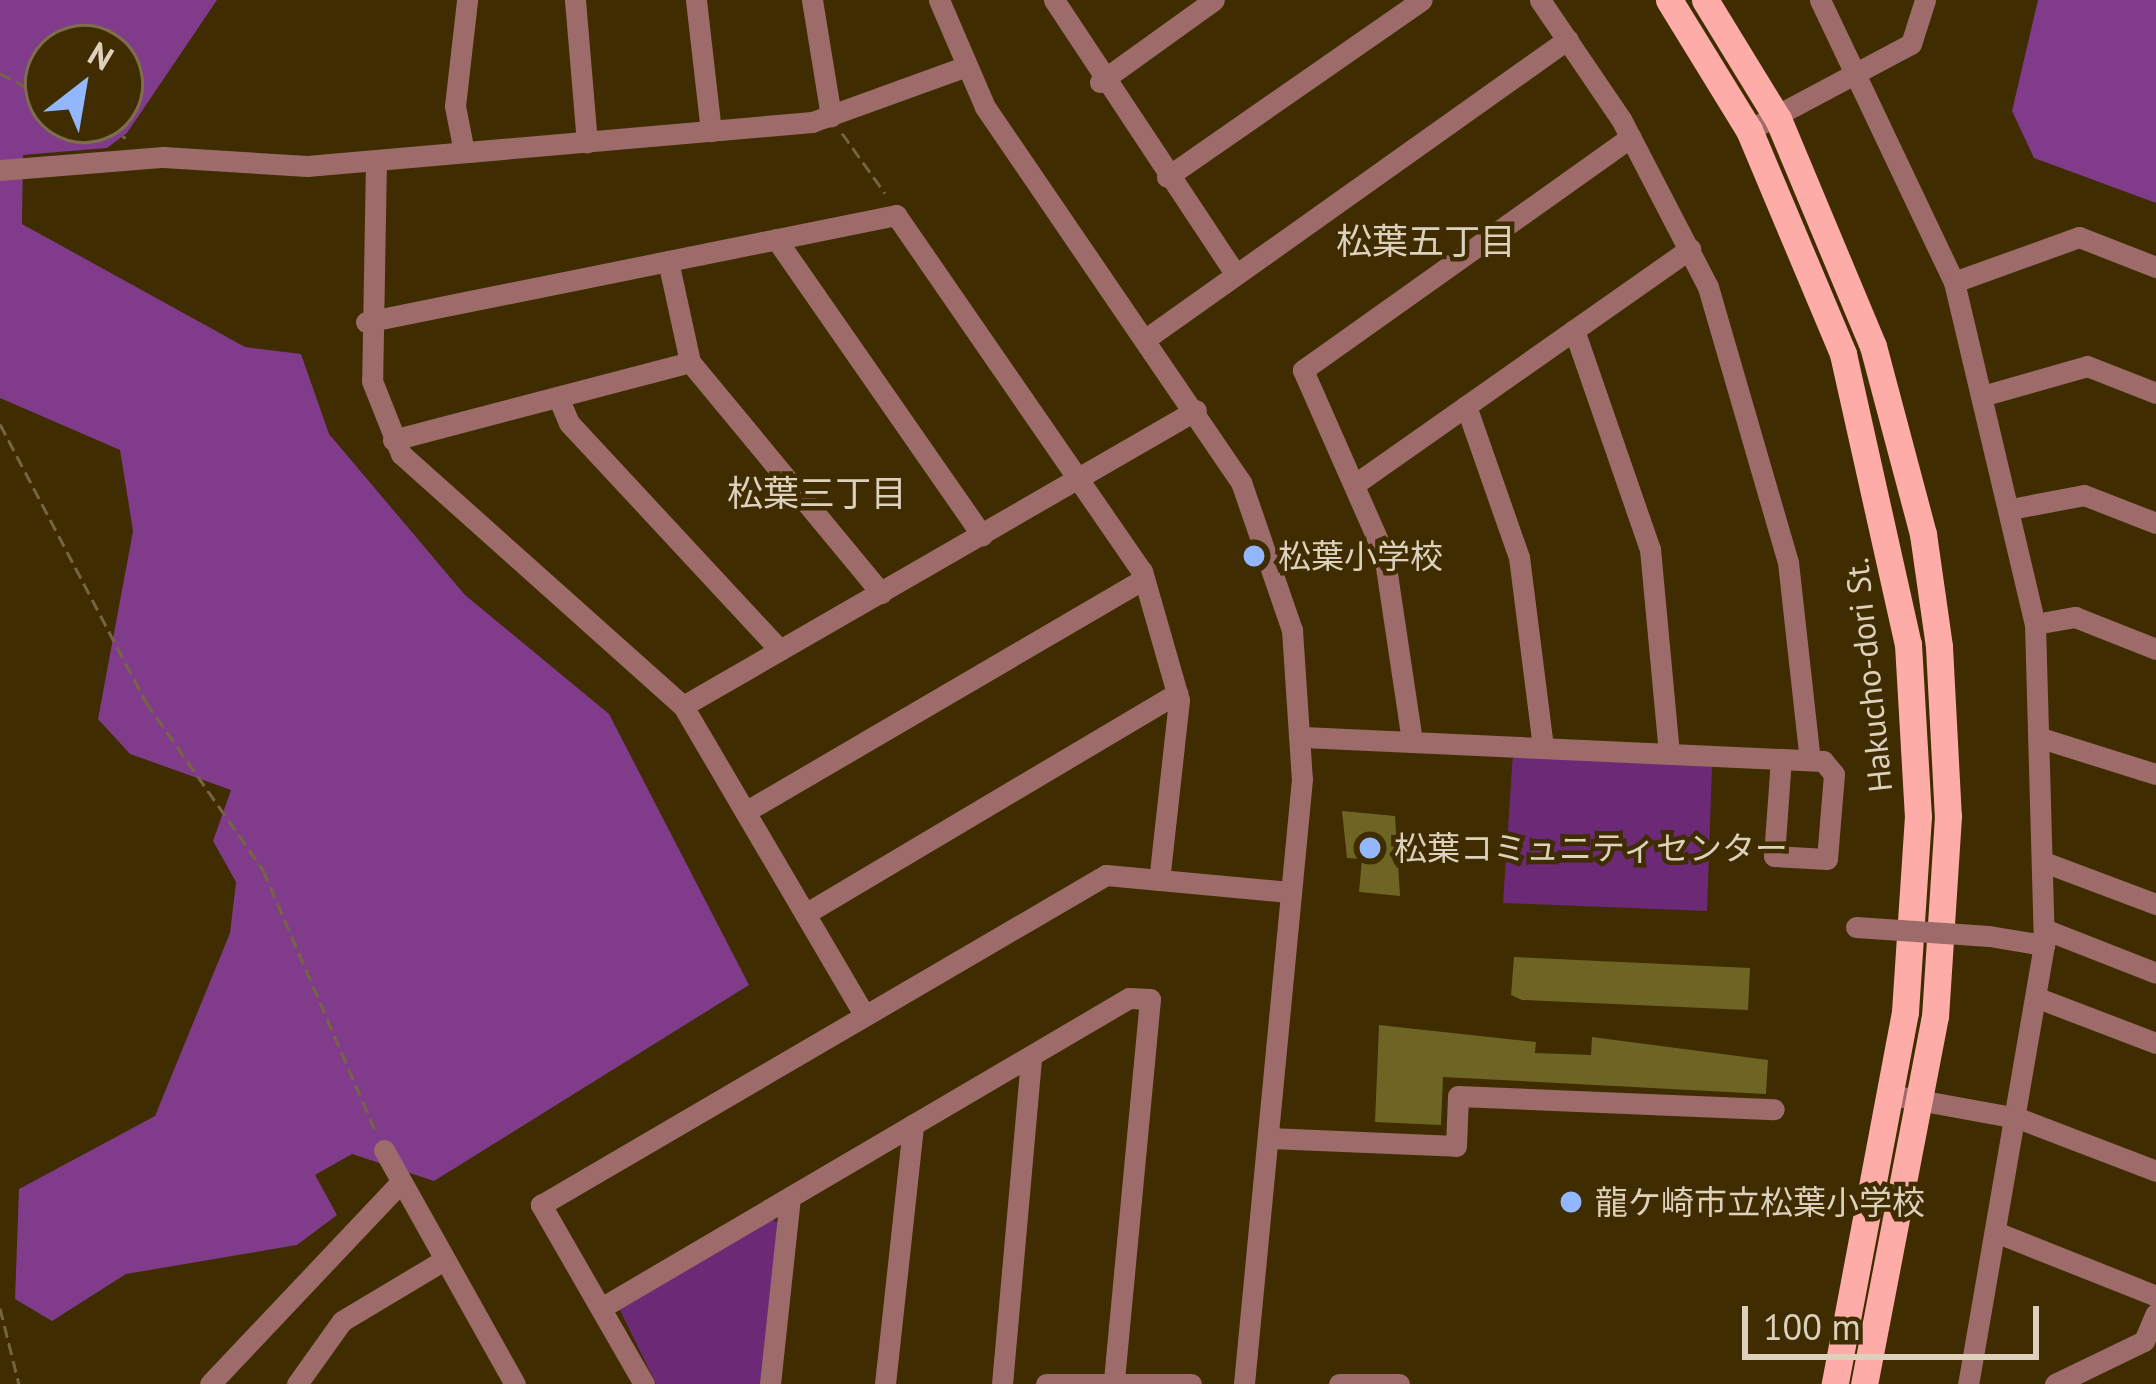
<!DOCTYPE html>
<meta charset="utf-8">
<style>
body{margin:0}
#map{position:relative;width:2156px;height:1384px;overflow:hidden;background:#3f2c01;font-family:"PT Sans","Noto Sans JP",sans-serif}
div>[style]{position:absolute}
.green>*{inset:0;background:#6c2a76}
.forest>*{inset:0;background:#803b8a}
.building>*{inset:0;background:#6e6524}
.path>*{height:3px;margin-top:-1.5px;transform-origin:0;background:repeating-linear-gradient(90deg,#756441 0 12px,transparent 0 18px)}
.minor>*{height:21px;margin:-10.5px;padding:0 10.5px;transform-origin:10.5px;border-radius:10.5px;background:#9d6b69}
.major>*{height:27px;margin:-13.5px;padding:0 13.5px;transform-origin:13.5px;border-radius:13.5px;background:#feaca8}
.minor-bridge>*{height:21px;margin:-10.5px;padding:0 10.5px;transform-origin:10.5px;border-radius:10.5px;background:#9d6b69}
.dots>*{width:33px;height:33px;translate:-50% -50%;box-sizing:border-box;border:6px solid #3f2c01;border-radius:50%}
span{translate:-50% -50%;white-space:nowrap;text-align:center;line-height:1.15;-webkit-text-stroke:9px #3f2c01;paint-order:stroke}
.poi-label{font-size:33px;color:#ddd1bd}
.left{translate:0 -50%;text-align:left}
.street-label{font-size:33px;color:#ddd1bd}
.neighbourhood-label{font-size:36px;color:#ddd1bd}
.north{position:absolute;left:24px;top:24px;width:120px;height:120px;box-sizing:border-box;background:#3f2c01;border:3px solid #7e6e4c;border-radius:50%;rotate:31deg;font-size:33px;font-weight:700;line-height:48px;text-align:center;color:#ddd1bd}
.north::after{content:'';display:block;margin:auto;width:42px;height:54px;background:#92b7fd;clip-path:polygon(50% 0,100% 100%,50% 72%,0 100%)}
.scale{position:absolute;left:1742px;top:1306px;width:297px;height:54px;box-sizing:border-box;border:6px solid #ddd1bd;border-top:0;padding-left:15px;font-size:36px;line-height:42px;white-space:nowrap;color:#ddd1bd;-webkit-text-stroke:9px #3f2c01;paint-order:stroke}
</style>
<div id="map">
<div class="green">
<div style="clip-path:polygon(1513px 753px,1712px 766px,1707px 911px,1503px 903px)"></div>
<div style="clip-path:polygon(770px 1218px,780px 1224px,761px 1384px,656px 1384px,619px 1308px)"></div>
</div>
<div class="forest">
<div style="clip-path:polygon(evenodd,0 0,217px 0,127px 133px,107px 148px,23px 155px,22px 224px,245px 347px,301px 354px,329px 434px,465px 595px,609px 714px,749px 985px,434px 1181px,352px 1154px,315px 1175px,337px 1215px,297px 1245px,126px 1274px,52px 1321px,15px 1299px,19px 1189px,155px 1116px,230px 933px,236px 882px,213px 841px,231px 790px,130px 754px,98px 719px,133px 531px,120px 450px,0 398px,0 0,48px 48px,120px 48px,120px 120px,48px 120px,48px 48px)"></div>
<div style="clip-path:polygon(2038px 0,2156px 0,2156px 203px,2034px 158px,2012px 111px)"></div>
</div>
<div class="building">
<div style="clip-path:polygon(1342px 811px,1395px 816px,1400px 896px,1359px 892px,1362px 859px,1347px 858px)"></div>
<div style="clip-path:polygon(1514px 957px,1750px 968px,1748px 1010px,1522px 1000px,1511px 995px)"></div>
<div style="clip-path:polygon(1379px 1025px,1536px 1042px,1535px 1053px,1591px 1055px,1592px 1037px,1768px 1060px,1766px 1094px,1443px 1077px,1441px 1125px,1375px 1122px)"></div>
</div>
<div class="path">
<div style="left:0;top:73px;width:55px;rotate:28.4deg"></div>
<div style="left:90px;top:120px;width:40px;rotate:26.6deg"></div>
<div style="left:842px;top:133px;width:74px;rotate:54.4deg"></div>
<div style="left:0;top:424px;width:314px;rotate:62.3deg"></div>
<div style="left:146px;top:702px;width:205px;rotate:55.1deg"></div>
<div style="left:263px;top:870px;width:285px;rotate:66.7deg"></div>
<div style="left:0;top:1308px;width:78px;rotate:76deg"></div>
</div>
<div class="minor">
<div style="left:575px;top:0;width:143px;rotate:85.2deg"></div>
<div style="left:696px;top:0;width:132px;rotate:83.5deg"></div>
<div style="left:812px;top:0;width:118px;rotate:80.7deg"></div>
<div style="left:939px;top:0;width:116px;rotate:66.7deg"></div>
<div style="left:985px;top:107px;width:454px;rotate:55.7deg"></div>
<div style="left:1241px;top:482px;width:157px;rotate:71deg"></div>
<div style="left:1292px;top:630px;width:149px;rotate:86.2deg"></div>
<div style="left:1302px;top:779px;width:608px;rotate:95.48deg"></div>
<div style="left:1054px;top:0;width:328px;rotate:56.5deg"></div>
<div style="left:1540px;top:0;width:144px;rotate:55.8deg"></div>
<div style="left:1621px;top:119px;width:189px;rotate:62.6deg"></div>
<div style="left:1708px;top:287px;width:286px;rotate:73.8deg"></div>
<div style="left:1788px;top:562px;width:199px;rotate:83.7deg"></div>
<div style="left:1820px;top:0;width:312px;rotate:64.6deg"></div>
<div style="left:1954px;top:282px;width:351px;rotate:76.7deg"></div>
<div style="left:2035px;top:624px;width:321px;rotate:88.4deg"></div>
<div style="left:2044px;top:945px;width:446px;rotate:99.8deg"></div>
<div style="left:1100px;top:82px;width:140px;rotate:-35.7deg"></div>
<div style="left:1749px;top:130px;width:183px;rotate:-28deg"></div>
<div style="left:1911px;top:44px;width:46px;rotate:-72.3deg"></div>
<div style="left:464px;top:152px;width:47px;rotate:-101.1deg"></div>
<div style="left:455px;top:106px;width:107px;rotate:-83.5deg"></div>
<div style="left:376px;top:160px;width:221px;rotate:91deg"></div>
<div style="left:372px;top:381px;width:79px;rotate:68.3deg"></div>
<div style="left:401px;top:454px;width:378px;rotate:41.8deg"></div>
<div style="left:683px;top:706px;width:359px;rotate:59.6deg"></div>
<div style="left:0;top:170px;width:164px;rotate:-4.6deg"></div>
<div style="left:163px;top:157px;width:144px;rotate:3.6deg"></div>
<div style="left:307px;top:166px;width:507px;rotate:-4.98deg"></div>
<div style="left:812px;top:122px;width:162px;rotate:-19.9deg"></div>
<div style="left:1167px;top:177px;width:310px;rotate:-34.8deg"></div>
<div style="left:776px;top:239px;width:361px;rotate:55.2deg"></div>
<div style="left:668px;top:261px;width:103px;rotate:77.7deg"></div>
<div style="left:690px;top:362px;width:300px;rotate:50.4deg"></div>
<div style="left:1954px;top:282px;width:133px;rotate:-19.8deg"></div>
<div style="left:2079px;top:237px;width:83px;rotate:21.3deg"></div>
<div style="left:366px;top:322px;width:541px;rotate:-11.41deg"></div>
<div style="left:896px;top:215px;width:433px;rotate:55.4deg"></div>
<div style="left:1142px;top:571px;width:134px;rotate:74deg"></div>
<div style="left:1179px;top:700px;width:181px;rotate:96.3deg"></div>
<div style="left:1574px;top:330px;width:232px;rotate:70.9deg"></div>
<div style="left:1650px;top:549px;width:205px;rotate:84.7deg"></div>
<div style="left:1147px;top:338px;width:516px;rotate:-35.38deg"></div>
<div style="left:1989px;top:394px;width:102px;rotate:-15.9deg"></div>
<div style="left:2087px;top:366px;width:74px;rotate:21.4deg"></div>
<div style="left:558px;top:397px;width:28px;rotate:67deg"></div>
<div style="left:569px;top:423px;width:310px;rotate:47.1deg"></div>
<div style="left:1466px;top:406px;width:160px;rotate:70.7deg"></div>
<div style="left:1519px;top:557px;width:192px;rotate:82.8deg"></div>
<div style="left:393px;top:440px;width:307px;rotate:-14.7deg"></div>
<div style="left:1358px;top:482px;width:406px;rotate:-35.1deg"></div>
<div style="left:2016px;top:508px;width:69px;rotate:-10.8deg"></div>
<div style="left:2084px;top:495px;width:77px;rotate:21.3deg"></div>
<div style="left:2035px;top:624px;width:41px;rotate:-9.9deg"></div>
<div style="left:2075px;top:617px;width:87px;rotate:21.6deg"></div>
<div style="left:683px;top:706px;width:592px;rotate:-29.98deg"></div>
<div style="left:1303px;top:737px;width:521px;rotate:2.64deg"></div>
<div style="left:1823px;top:761px;width:17px;rotate:50deg"></div>
<div style="left:1834px;top:774px;width:85px;rotate:94.7deg"></div>
<div style="left:1827px;top:859px;width:53px;rotate:-176.8deg"></div>
<div style="left:1774px;top:856px;width:97px;rotate:-85.9deg"></div>
<div style="left:2044px;top:739px;width:117px;rotate:17.4deg"></div>
<div style="left:1412px;top:741px;width:189px;rotate:-98.5deg"></div>
<div style="left:1384px;top:554px;width:201px;rotate:-113.8deg"></div>
<div style="left:1303px;top:370px;width:402px;rotate:-35.4deg"></div>
<div style="left:745px;top:812px;width:462px;rotate:-30.3deg"></div>
<div style="left:2044px;top:862px;width:120px;rotate:20.6deg"></div>
<div style="left:805px;top:914px;width:433px;rotate:-30.7deg"></div>
<div style="left:2044px;top:929px;width:120px;rotate:21.4deg"></div>
<div style="left:1989px;top:936px;width:56px;rotate:9.3deg"></div>
<div style="left:2038px;top:998px;width:126px;rotate:20.9deg"></div>
<div style="left:1891px;top:1095px;width:129px;rotate:10.3deg"></div>
<div style="left:2018px;top:1118px;width:148px;rotate:21deg"></div>
<div style="left:1268px;top:1138px;width:188px;rotate:2.4deg"></div>
<div style="left:1456px;top:1146px;width:50px;rotate:-87.7deg"></div>
<div style="left:1458px;top:1096px;width:316px;rotate:2.4deg"></div>
<div style="left:384px;top:1150px;width:268px;rotate:60.8deg"></div>
<div style="left:1998px;top:1233px;width:170px;rotate:21.7deg"></div>
<div style="left:601px;top:1308px;width:612px;rotate:-30.42deg"></div>
<div style="left:1129px;top:998px;width:21px;rotate:3deg"></div>
<div style="left:1150px;top:999px;width:380px;rotate:95.4deg"></div>
<div style="left:210px;top:1384px;width:277px;rotate:-46.6deg"></div>
<div style="left:297px;top:1384px;width:77px;rotate:-54.5deg"></div>
<div style="left:342px;top:1321px;width:119px;rotate:-30.9deg"></div>
<div style="left:644px;top:1384px;width:207px;rotate:-119.9deg"></div>
<div style="left:541px;top:1205px;width:654px;rotate:-30.29deg"></div>
<div style="left:1106px;top:875px;width:186px;rotate:5.3deg"></div>
<div style="left:770px;top:1384px;width:188px;rotate:-83.9deg"></div>
<div style="left:885px;top:1384px;width:261px;rotate:-83.8deg"></div>
<div style="left:1002px;top:1384px;width:329px;rotate:-84.9deg"></div>
<div style="left:1046px;top:1384px;width:145px"></div>
<div style="left:1339px;top:1384px;width:60px"></div>
<div style="left:2055px;top:1384px;width:99px;rotate:-25.8deg"></div>
<div style="left:2144px;top:1341px;width:30px;rotate:-67deg"></div>
</div>
<div class="major">
<div style="left:1669px;top:0;width:153px;rotate:58.4deg"></div>
<div style="left:1749px;top:130px;width:243px;rotate:67.2deg"></div>
<div style="left:1843px;top:354px;width:297px;rotate:77.4deg"></div>
<div style="left:1908px;top:644px;width:172px;rotate:86.7deg"></div>
<div style="left:1918px;top:816px;width:196px;rotate:93.8deg"></div>
<div style="left:1905px;top:1012px;width:379px;rotate:100.7deg"></div>
<div style="left:1705px;top:0;width:140px;rotate:58.5deg"></div>
<div style="left:1778px;top:119px;width:246px;rotate:67.3deg"></div>
<div style="left:1873px;top:346px;width:195px;rotate:75.1deg"></div>
<div style="left:1923px;top:534px;width:114px;rotate:81.9deg"></div>
<div style="left:1939px;top:647px;width:169px;rotate:87deg"></div>
<div style="left:1948px;top:816px;width:200px;rotate:93.7deg"></div>
<div style="left:1935px;top:1016px;width:375px;rotate:100.9deg"></div>
</div>
<div class="minor-bridge">
<div style="left:1856px;top:927px;width:133px;rotate:3.9deg"></div>
</div>
<div class="dots">
<div style="left:1254px;top:556px;background:#92b7fd"></div>
<div style="left:1370px;top:848px;background:#92b7fd"></div>
<div style="left:1571px;top:1202px;background:#92b7fd"></div>
</div>
<div class="poi-label">
<span class="left" style="left:1278px;top:556px">松葉小学校</span>
<span class="left" style="left:1394px;top:848px">松葉コミュニティセンター</span>
<span class="left" style="left:1595px;top:1202px">龍ケ崎市立松葉小学校</span>
</div>
<div class="street-label">
<span style="left:1868px;top:675px;rotate:-96deg">Hakucho-dori St.</span>
</div>
<div class="neighbourhood-label">
<span style="left:1426px;top:241px">松葉五丁目</span>
<span style="left:817px;top:493px">松葉三丁目</span>
</div>
<div class="north">N</div>
<div class="scale">100 m</div>
</div>
